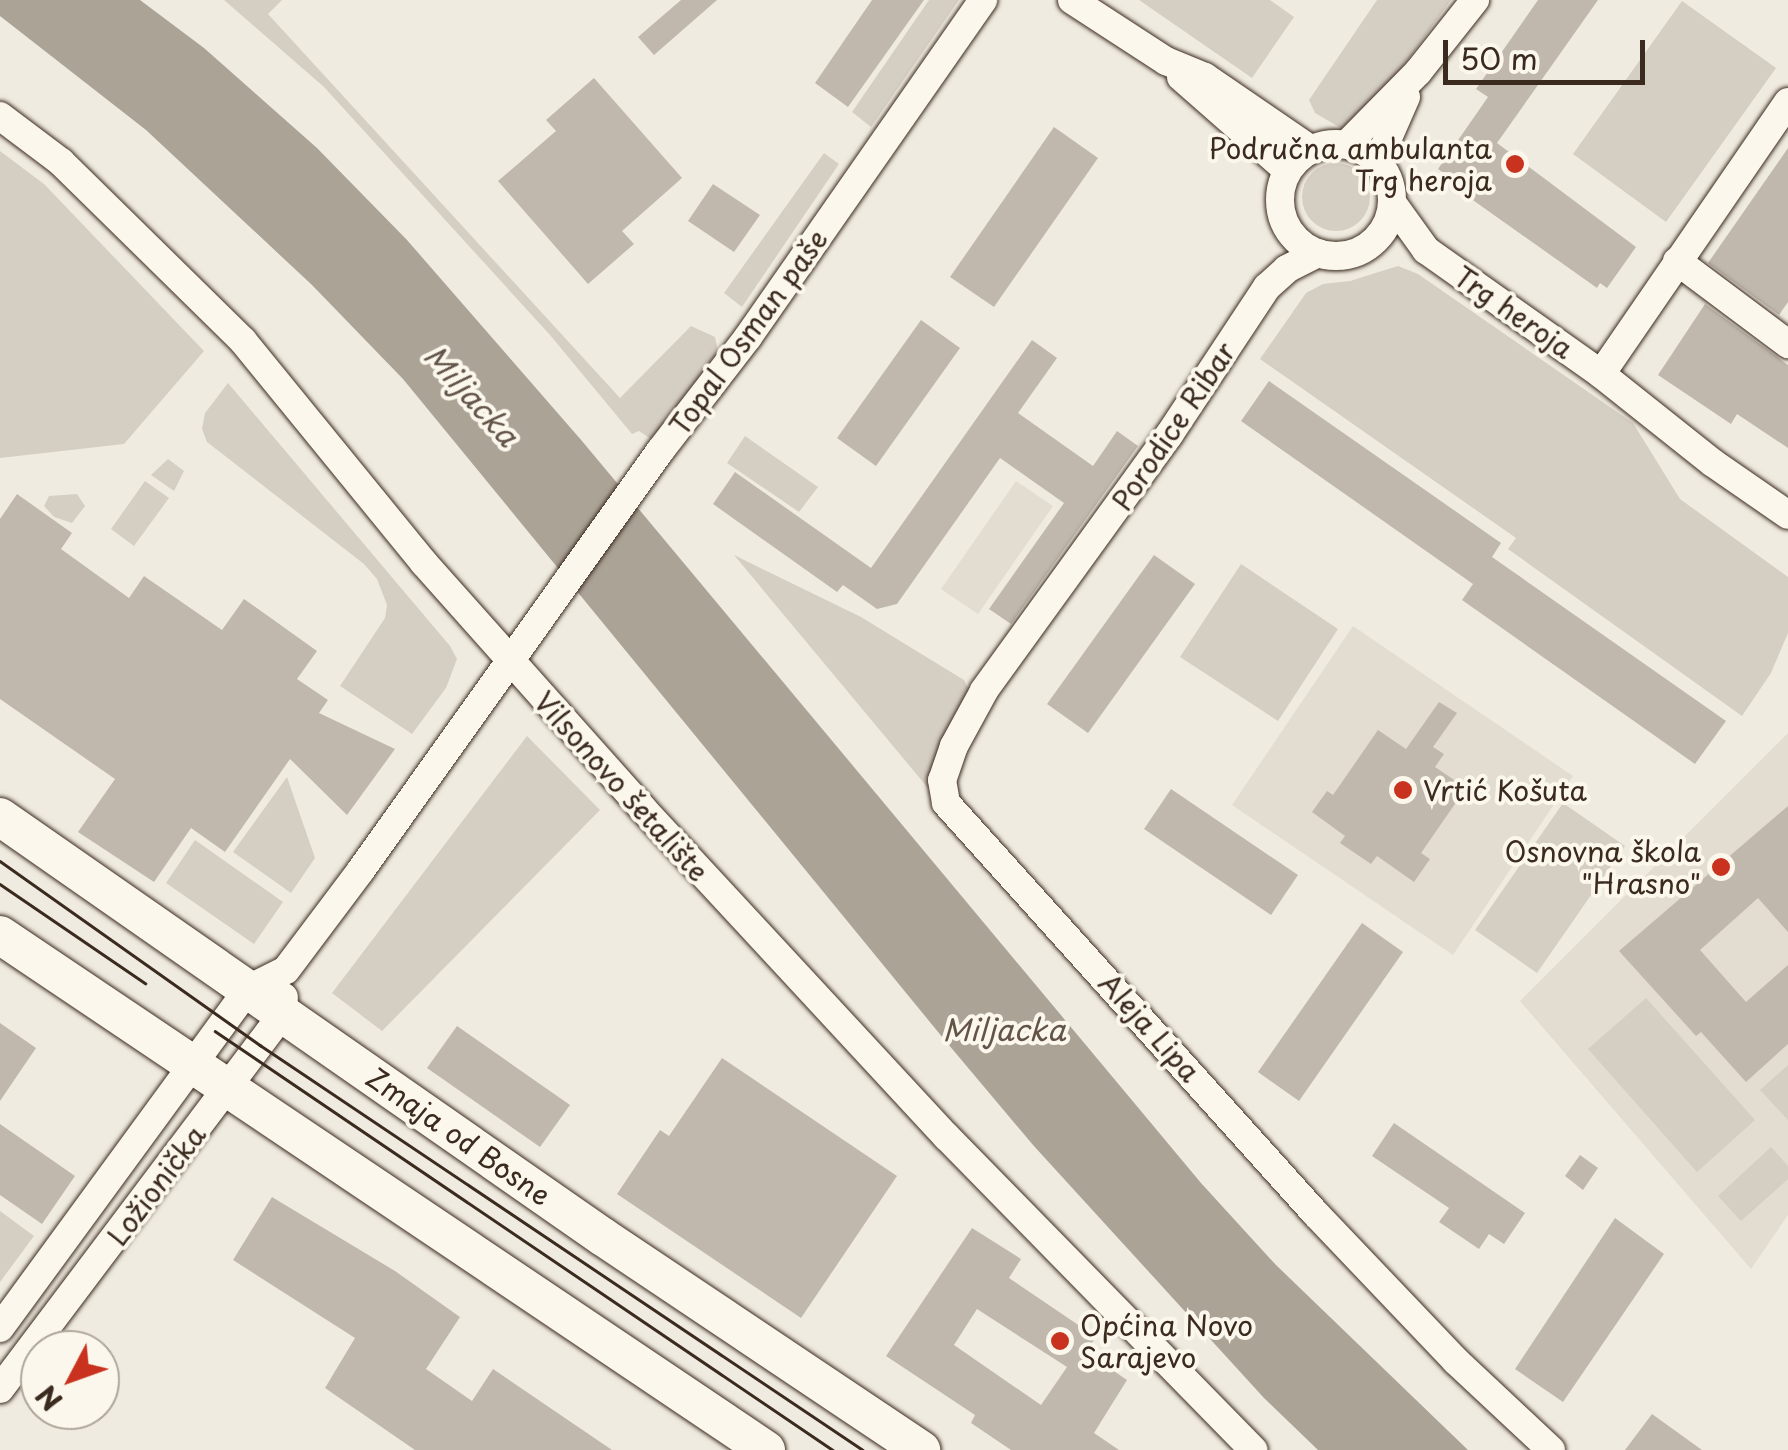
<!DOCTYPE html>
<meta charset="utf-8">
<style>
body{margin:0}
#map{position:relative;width:1788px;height:1450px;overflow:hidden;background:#f0ebe0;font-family:"Playpen Sans",sans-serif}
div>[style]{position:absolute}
.built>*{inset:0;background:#e2dcd1}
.green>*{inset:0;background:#d5cec3}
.round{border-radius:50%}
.water>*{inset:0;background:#aca397}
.building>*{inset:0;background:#c0b8ad}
.roads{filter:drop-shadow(0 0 2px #3b2a1e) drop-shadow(0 0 2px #3b2a1e)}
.minor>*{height:28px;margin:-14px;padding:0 14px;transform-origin:14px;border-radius:14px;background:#fbf7ec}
.minor>.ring{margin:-14px;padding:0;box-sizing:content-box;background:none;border:28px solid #fbf7ec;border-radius:50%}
.major>*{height:38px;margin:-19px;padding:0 19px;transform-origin:19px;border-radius:19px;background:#fbf7ec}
.tram>*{height:2.5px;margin:-1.25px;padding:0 1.25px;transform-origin:1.25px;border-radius:1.25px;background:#3b2a1e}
.dots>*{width:28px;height:28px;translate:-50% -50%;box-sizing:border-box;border:5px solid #fbf7ec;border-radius:50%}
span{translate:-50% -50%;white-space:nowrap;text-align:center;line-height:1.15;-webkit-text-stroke:8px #fbf7ec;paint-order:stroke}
.poi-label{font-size:28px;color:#3b2a1e}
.right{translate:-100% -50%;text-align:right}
.left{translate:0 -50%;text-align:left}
.street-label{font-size:28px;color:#3b2a1e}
.water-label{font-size:30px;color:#635448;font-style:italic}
.north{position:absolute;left:20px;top:1330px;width:100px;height:100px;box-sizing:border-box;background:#fbf7ec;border:2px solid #aea59a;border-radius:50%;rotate:229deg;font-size:28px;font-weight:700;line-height:40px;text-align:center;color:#3b2a1e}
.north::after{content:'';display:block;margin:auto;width:35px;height:45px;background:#c8321e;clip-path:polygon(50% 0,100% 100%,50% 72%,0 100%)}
.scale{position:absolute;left:1443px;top:40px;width:202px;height:45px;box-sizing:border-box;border:5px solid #3b2a1e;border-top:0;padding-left:12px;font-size:30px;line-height:35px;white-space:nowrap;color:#3b2a1e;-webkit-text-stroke:8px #fbf7ec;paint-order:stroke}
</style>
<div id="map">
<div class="built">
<div style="clip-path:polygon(1016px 481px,1053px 506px,978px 614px,941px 589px)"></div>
<div style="clip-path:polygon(1353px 626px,1573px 776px,1453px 955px,1232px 805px)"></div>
<div style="clip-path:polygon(1788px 733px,1788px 1215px,1751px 1269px,1520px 1001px)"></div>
</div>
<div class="green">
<div style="clip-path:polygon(224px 0,282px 0,268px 14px,620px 398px,691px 326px,715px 337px,718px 351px,657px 443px,639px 431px,632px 434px,550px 335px,324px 87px)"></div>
<div style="clip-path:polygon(929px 0,959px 0,871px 127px,852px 112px)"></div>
<div style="clip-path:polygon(1139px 0,1270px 0,1294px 17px,1252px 78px)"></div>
<div style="clip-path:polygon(1377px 0,1451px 0,1357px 130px,1346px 131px,1315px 113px,1309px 100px)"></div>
<div style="clip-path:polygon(1682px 1px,1776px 68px,1666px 222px,1573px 154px)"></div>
<div style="clip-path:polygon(0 151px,44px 184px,204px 351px,124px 444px,0 458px)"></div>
<div style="clip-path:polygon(824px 153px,839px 164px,742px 307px,724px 293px)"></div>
<div class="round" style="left:1302px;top:163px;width:68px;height:68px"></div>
<div style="clip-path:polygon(1398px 266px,1418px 274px,1633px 423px,1680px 499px,1788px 577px,1788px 633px,1771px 673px,1742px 716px,1508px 549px,1516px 538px,1260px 359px,1306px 293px,1323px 284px,1350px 281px)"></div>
<div style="clip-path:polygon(228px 383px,450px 646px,457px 659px,446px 688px,412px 734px,340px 686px,385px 618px,387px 605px,377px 579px,364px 564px,207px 442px,202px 429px,205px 413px)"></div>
<div style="clip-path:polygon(745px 436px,818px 487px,799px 512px,727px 463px)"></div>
<div style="clip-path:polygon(168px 459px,184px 471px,174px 491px,151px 475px)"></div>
<div style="clip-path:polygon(145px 481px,169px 498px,134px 546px,111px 529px)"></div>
<div style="clip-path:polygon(77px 494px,85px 506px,72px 523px,54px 517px,44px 506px,49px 496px)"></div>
<div style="clip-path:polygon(734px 555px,861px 617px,964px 680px,971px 694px,935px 759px,928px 788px)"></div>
<div style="clip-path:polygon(1241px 564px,1338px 629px,1278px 721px,1180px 657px)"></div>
<div style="clip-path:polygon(527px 736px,600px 810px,382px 1031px,332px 993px)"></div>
<div style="clip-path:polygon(287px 777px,315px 858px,291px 893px,233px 852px)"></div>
<div style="clip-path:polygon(1563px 803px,1625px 846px,1537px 973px,1475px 930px)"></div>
<div style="clip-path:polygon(195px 840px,283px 902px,254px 944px,166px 883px)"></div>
<div style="clip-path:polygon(1646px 998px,1755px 1120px,1697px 1172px,1588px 1049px)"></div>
<div style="clip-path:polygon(1788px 1065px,1788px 1120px,1760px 1090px)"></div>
<div style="clip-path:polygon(1771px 1147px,1788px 1166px,1788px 1179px,1741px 1221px,1718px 1196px)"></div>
<div style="clip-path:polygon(0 1211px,34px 1236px,0 1282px)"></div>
</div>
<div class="water">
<div style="clip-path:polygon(0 0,140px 0,204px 48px,317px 148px,407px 240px,582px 441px,1201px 1183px,1276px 1265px,1468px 1450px,1318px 1450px,1264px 1398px,1033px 1145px,943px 1038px,403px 379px,312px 285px,146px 130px,0 16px)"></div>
</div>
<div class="building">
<div style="clip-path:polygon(681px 0,717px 0,654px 55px,638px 37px)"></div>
<div style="clip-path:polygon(872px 0,924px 0,848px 107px,815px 83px)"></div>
<div style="clip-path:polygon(1538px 0,1598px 0,1497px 143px,1636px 247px,1607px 288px,1600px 283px,1597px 288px,1446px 181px,1449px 177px,1438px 169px,1488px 97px,1476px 89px)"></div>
<div style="clip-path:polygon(594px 78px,682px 178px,622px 231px,634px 244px,588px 284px,498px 181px,556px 131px,546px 120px)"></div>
<div style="clip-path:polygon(1054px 127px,1098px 158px,994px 307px,950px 277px)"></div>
<div style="clip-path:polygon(1788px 148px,1788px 302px,1779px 315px,1708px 263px)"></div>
<div style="clip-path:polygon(713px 184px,760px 215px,734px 252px,688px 221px)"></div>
<div style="clip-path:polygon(1705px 304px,1788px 365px,1788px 448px,1737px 414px,1731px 424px,1658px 375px)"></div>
<div style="clip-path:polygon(921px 320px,960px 348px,876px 466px,837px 438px)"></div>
<div style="clip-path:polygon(1032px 340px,1057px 358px,1018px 413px,1093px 466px,1117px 431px,1138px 446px,1011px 624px,989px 609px,1064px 503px,1000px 458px,897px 604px,877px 609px,843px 585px,837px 592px,713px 504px,735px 472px,871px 568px)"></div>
<div style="clip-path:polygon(1269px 381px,1501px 543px,1492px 557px,1726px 721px,1695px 764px,1462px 600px,1473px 584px,1241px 421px)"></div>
<div style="clip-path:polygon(17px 494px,72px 533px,61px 549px,129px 598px,144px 576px,222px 630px,244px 599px,317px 651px,297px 679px,328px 700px,319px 713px,395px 749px,347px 815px,290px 759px,225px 852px,191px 828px,154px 882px,78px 832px,115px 779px,0 699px,0 519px)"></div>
<div style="clip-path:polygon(1154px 555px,1195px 584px,1088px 733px,1047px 704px)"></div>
<div style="clip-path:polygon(1439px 702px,1457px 713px,1433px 747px,1444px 754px,1435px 767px,1466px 788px,1421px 853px,1430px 859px,1414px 882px,1377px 856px,1371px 864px,1340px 843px,1345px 836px,1312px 812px,1327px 791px,1333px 795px,1378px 730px,1406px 749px)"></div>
<div style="clip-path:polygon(1171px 789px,1298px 875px,1271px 915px,1144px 829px)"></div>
<div style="clip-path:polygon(1788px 806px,1788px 932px,1758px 898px,1700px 950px,1746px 1002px,1788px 965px,1788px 1044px,1746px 1082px,1701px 1032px,1696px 1036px,1619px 951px)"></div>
<div style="clip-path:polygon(1362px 923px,1403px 952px,1299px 1101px,1258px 1072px)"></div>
<div style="clip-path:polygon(0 1023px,36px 1048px,0 1101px)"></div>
<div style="clip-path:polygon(457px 1026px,570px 1105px,540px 1147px,427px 1068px)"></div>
<div style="clip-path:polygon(722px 1058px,897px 1176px,801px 1318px,617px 1194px,660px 1130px,669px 1136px)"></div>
<div style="clip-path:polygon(1394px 1123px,1525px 1213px,1504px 1244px,1489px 1234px,1479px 1249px,1439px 1222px,1449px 1208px,1372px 1156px)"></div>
<div style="clip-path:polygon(0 1124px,75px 1176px,42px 1224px,0 1195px)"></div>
<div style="clip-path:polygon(1580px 1155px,1598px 1168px,1583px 1190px,1565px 1176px)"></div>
<div style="clip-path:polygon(272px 1197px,395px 1271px,460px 1317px,426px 1369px,472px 1401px,493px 1369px,612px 1450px,415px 1450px,325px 1388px,355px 1338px,233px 1260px)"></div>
<div style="clip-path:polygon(1615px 1218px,1664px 1254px,1563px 1402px,1515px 1369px)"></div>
<div style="clip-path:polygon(evenodd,972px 1228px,1021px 1259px,1009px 1278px,1096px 1337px,1086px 1352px,1127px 1380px,1094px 1433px,1119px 1450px,1011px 1450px,971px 1423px,975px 1415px,886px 1356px,972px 1228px,977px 1309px,1067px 1367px,1041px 1405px,954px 1345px,977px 1309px)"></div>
<div style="clip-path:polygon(1652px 1414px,1702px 1450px,1625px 1450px)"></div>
</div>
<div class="roads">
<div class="minor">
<div style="left:1072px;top:0;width:112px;rotate:33deg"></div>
<div style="left:1166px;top:61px;width:42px;rotate:22.3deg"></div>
<div style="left:1205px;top:77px;width:127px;rotate:34.4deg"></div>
<div style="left:1181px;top:77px;width:141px;rotate:41.3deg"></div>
<div style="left:1788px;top:102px;width:330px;rotate:124.5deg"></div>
<div style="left:1601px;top:374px;width:143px;rotate:38.5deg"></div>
<div style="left:1713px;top:463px;width:91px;rotate:34.7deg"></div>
<div style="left:0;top:116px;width:76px;rotate:37deg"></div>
<div style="left:61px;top:162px;width:255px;rotate:44.5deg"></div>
<div style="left:243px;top:341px;width:286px;rotate:50.8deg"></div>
<div style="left:424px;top:563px;width:329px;rotate:48.3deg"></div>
<div style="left:643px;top:809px;width:447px;rotate:47.2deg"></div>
<div style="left:947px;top:1137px;width:438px;rotate:45.6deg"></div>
<div class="ring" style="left:1280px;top:144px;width:84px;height:84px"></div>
<div style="left:1347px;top:144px;width:101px;rotate:-45.4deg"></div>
<div style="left:1418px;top:72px;width:92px;rotate:-51.6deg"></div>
<div style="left:1378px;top:161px;width:70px;rotate:-66.4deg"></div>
<div style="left:1393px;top:204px;width:57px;rotate:54.3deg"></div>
<div style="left:1426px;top:250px;width:214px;rotate:35.3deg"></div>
<div style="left:1318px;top:253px;width:35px;rotate:153deg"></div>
<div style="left:1287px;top:269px;width:27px;rotate:138deg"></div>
<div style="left:1267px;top:287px;width:178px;rotate:123.5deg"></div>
<div style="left:1169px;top:435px;width:316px;rotate:125.9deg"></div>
<div style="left:984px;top:691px;width:63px;rotate:118.6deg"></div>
<div style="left:954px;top:746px;width:36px;rotate:109deg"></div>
<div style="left:942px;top:780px;width:23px;rotate:80deg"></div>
<div style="left:946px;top:803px;width:553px;rotate:48.01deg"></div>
<div style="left:1316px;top:1214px;width:203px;rotate:46.4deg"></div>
<div style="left:1456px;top:1361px;width:130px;rotate:43.1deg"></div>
<div style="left:1677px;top:261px;width:139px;rotate:36.8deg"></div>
<div style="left:0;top:1328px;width:420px;rotate:-53.8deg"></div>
<div style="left:248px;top:989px;width:42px;rotate:-26.6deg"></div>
<div style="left:286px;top:970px;width:125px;rotate:-53.1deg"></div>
<div style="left:361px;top:870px;width:515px;rotate:-54.49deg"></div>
<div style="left:660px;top:451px;width:144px;rotate:-52.3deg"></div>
<div style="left:748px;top:337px;width:411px;rotate:-55.1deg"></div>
<div style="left:0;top:1389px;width:470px;rotate:-53deg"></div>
<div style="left:283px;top:1014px;width:17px;rotate:-87deg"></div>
</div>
<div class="major">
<div style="left:0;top:817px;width:735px;rotate:34.86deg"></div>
<div style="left:603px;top:1237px;width:383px;rotate:33.8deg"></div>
<div style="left:0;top:935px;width:923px;rotate:33.91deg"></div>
</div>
</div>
<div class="tram">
<div style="left:0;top:861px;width:319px;rotate:35.3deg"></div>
<div style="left:260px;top:1045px;width:726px;rotate:33.89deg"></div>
<div style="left:0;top:884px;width:176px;rotate:34.3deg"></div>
<div style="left:215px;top:1031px;width:747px;rotate:34.14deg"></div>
</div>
<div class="dots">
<div style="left:1515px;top:164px;background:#c8321e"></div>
<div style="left:1403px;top:790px;background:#c8321e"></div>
<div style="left:1721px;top:867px;background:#c8321e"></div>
<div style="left:1060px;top:1341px;background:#c8321e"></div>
</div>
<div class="poi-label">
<span class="right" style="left:1492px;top:164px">Područna ambulanta<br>Trg heroja</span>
<span class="left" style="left:1423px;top:790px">Vrtić Košuta</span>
<span class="right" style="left:1701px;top:867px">Osnovna škola<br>"Hrasno"</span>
<span class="left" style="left:1080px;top:1341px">Općina Novo<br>Sarajevo</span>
</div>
<div class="street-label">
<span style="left:1514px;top:312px;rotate:35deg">Trg heroja</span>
<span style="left:748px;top:332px;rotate:-54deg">Topal Osman paše</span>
<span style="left:1173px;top:426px;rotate:-56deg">Porodice Ribar</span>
<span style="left:622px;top:786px;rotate:48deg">Vilsonovo šetalište</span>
<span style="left:1150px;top:1027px;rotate:48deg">Aleja Lipa</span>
<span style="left:459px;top:1136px;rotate:35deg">Zmaja od Bosne</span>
<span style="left:156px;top:1185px;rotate:-53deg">Ložionička</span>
</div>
<div class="water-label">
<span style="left:472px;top:395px;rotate:48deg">Miljacka</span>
<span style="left:1004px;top:1029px">Miljacka</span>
</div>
<div class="north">N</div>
<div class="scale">50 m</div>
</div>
